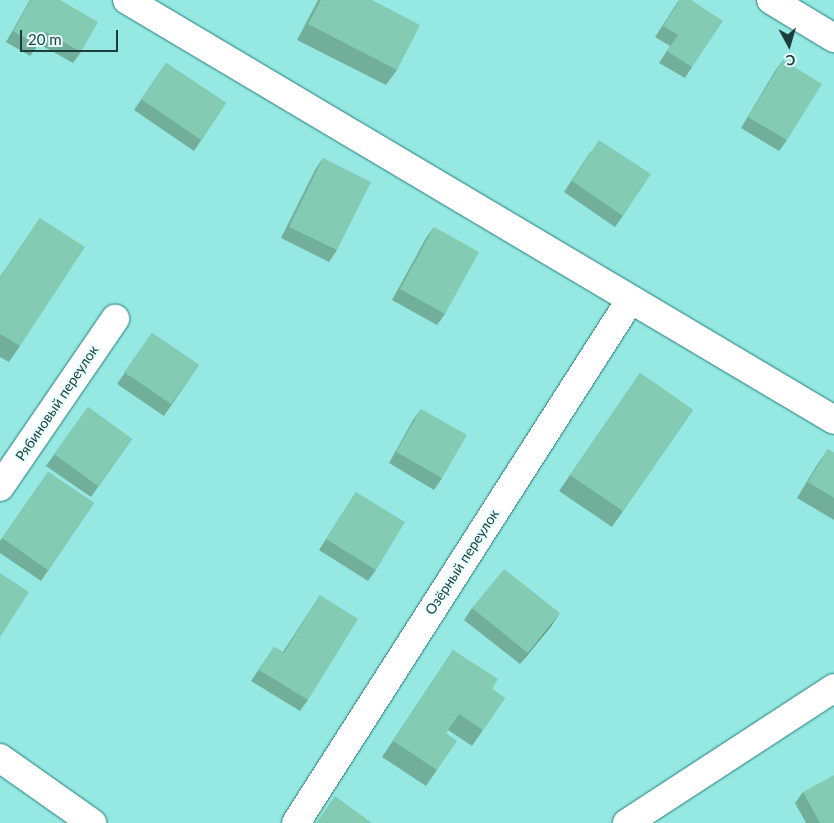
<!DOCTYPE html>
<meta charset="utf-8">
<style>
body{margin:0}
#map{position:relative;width:834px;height:823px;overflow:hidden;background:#96e9e3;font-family:Lato,sans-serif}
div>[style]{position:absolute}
.roads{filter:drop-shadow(0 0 1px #217b77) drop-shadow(0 0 1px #217b77)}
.minor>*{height:28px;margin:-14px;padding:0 14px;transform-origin:14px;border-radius:14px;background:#fff}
.wall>*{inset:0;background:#71af9a}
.shaded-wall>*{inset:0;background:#5c8e7d}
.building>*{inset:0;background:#83cbb3}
span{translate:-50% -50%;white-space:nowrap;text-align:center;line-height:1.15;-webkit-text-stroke:4px #e6fefc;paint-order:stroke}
.street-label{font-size:14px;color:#1b3d3c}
.north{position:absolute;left:764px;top:20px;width:50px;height:50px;-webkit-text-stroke:4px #e6fefc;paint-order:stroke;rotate:174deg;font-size:14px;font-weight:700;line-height:20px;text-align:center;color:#1b3d3c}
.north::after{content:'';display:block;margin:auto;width:18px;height:22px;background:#1b3d3c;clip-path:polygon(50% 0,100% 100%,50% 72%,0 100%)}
.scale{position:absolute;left:20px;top:30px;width:98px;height:22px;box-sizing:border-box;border:2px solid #1b3d3c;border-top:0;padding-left:6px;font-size:15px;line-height:18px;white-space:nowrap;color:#1b3d3c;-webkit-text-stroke:4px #e6fefc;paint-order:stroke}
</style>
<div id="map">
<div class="roads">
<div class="minor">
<div style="left:127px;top:0;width:822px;rotate:30.71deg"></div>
<div style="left:771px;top:0;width:74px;rotate:31.1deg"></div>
<div style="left:0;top:487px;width:204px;rotate:-55.6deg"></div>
<div style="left:0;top:758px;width:113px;rotate:35.2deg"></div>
<div style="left:296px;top:823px;width:618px;rotate:-57.42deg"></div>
<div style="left:627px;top:823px;width:247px;rotate:-33.1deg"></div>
</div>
</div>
<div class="wall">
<div style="clip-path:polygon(30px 0,60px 0,81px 52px,73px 63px,39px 44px,30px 56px,6px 42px)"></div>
<div style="clip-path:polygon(318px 0,372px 0,397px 70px,386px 85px,297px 40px)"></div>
<div style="clip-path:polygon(679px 0,692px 67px,685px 78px,659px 63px,670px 46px,655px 37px)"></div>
<div style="clip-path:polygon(783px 60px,787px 140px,779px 151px,741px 128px,775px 71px)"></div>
<div style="clip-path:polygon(166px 63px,226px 103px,194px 151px,134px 110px)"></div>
<div style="clip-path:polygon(591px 151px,623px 216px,615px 227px,564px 192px)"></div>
<div style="clip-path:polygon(323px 158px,337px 250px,329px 262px,281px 238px,315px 170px)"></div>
<div style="clip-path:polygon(40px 218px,20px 346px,9px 362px,0 357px,0 277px)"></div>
<div style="clip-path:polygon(434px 227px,445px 314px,437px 325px,392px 300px,426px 238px)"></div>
<div style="clip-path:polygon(152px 333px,199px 365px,164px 416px,117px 384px)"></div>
<div style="clip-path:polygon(640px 373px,693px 410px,612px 527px,559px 491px)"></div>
<div style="clip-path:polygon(88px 407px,132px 439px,91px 497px,46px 466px)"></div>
<div style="clip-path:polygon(421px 409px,442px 478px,434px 490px,389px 463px,413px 420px)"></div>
<div style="clip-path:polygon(828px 449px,834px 453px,834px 520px,797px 498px,817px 465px)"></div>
<div style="clip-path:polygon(48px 472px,94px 503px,41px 581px,0 553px,0 541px)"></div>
<div style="clip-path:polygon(356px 492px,376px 570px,368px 581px,319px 550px)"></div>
<div style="clip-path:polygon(320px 595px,308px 700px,300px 711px,251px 681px,274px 647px,283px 652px)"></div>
<div style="clip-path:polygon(472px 608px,552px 625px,520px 664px,464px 620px)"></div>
<div style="clip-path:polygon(453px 650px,492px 689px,505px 698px,472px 746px,448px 730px,446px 733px,437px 770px,426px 786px,382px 757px)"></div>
<div style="clip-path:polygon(803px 792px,834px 823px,806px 823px,795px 803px)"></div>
</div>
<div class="shaded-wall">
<div style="clip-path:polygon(560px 613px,552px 625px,520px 664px,528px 653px)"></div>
</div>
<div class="building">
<div style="clip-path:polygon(31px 0,60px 0,98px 22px,81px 52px,46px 32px,38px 45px,13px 31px)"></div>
<div style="clip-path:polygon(321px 0,372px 0,420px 25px,397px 70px,308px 24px)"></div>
<div style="clip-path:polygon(680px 0,691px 0,723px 21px,692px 67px,667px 51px,678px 35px,663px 26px)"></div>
<div style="clip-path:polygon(783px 60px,822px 84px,787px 140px,748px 117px)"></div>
<div style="clip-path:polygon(166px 63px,226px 103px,201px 140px,141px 99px)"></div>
<div style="clip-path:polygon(599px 140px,651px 174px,623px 216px,572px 181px)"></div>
<div style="clip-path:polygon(323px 158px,371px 182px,337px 250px,289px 227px)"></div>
<div style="clip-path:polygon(40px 218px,85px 247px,20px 346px,0 334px,0 278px)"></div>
<div style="clip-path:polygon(434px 227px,479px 252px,445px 314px,400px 289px)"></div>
<div style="clip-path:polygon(152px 333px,199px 365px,171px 404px,124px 372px)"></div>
<div style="clip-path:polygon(640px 373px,693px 410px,623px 511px,570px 475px)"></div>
<div style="clip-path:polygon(88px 407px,132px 439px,98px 486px,54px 454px)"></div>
<div style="clip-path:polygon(421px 409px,467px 435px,442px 478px,396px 452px)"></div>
<div style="clip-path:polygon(828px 449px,834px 453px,834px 498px,808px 482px)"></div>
<div style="clip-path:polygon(48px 472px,94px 503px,48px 570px,2px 538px)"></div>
<div style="clip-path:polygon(356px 492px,405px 522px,376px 570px,326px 539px)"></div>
<div style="clip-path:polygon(504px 569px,560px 613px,528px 653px,472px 608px)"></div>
<div style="clip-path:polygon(0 573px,29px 592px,0 637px)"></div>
<div style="clip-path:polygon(320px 595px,358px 619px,308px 700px,259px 670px,274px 647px,284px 653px)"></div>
<div style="clip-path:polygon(453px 650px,498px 679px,492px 689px,505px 698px,483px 730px,459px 714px,446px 733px,457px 741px,437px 770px,393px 741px)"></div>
<div style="clip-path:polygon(834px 775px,834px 823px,820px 823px,803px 792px)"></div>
<div style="clip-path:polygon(335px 796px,372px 823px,316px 823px)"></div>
</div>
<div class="street-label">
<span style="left:57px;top:403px;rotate:-56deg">Рябиновый переулок</span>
<span style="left:462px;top:562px;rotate:-57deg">Озёрный переулок</span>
</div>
<div class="north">С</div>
<div class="scale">20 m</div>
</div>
